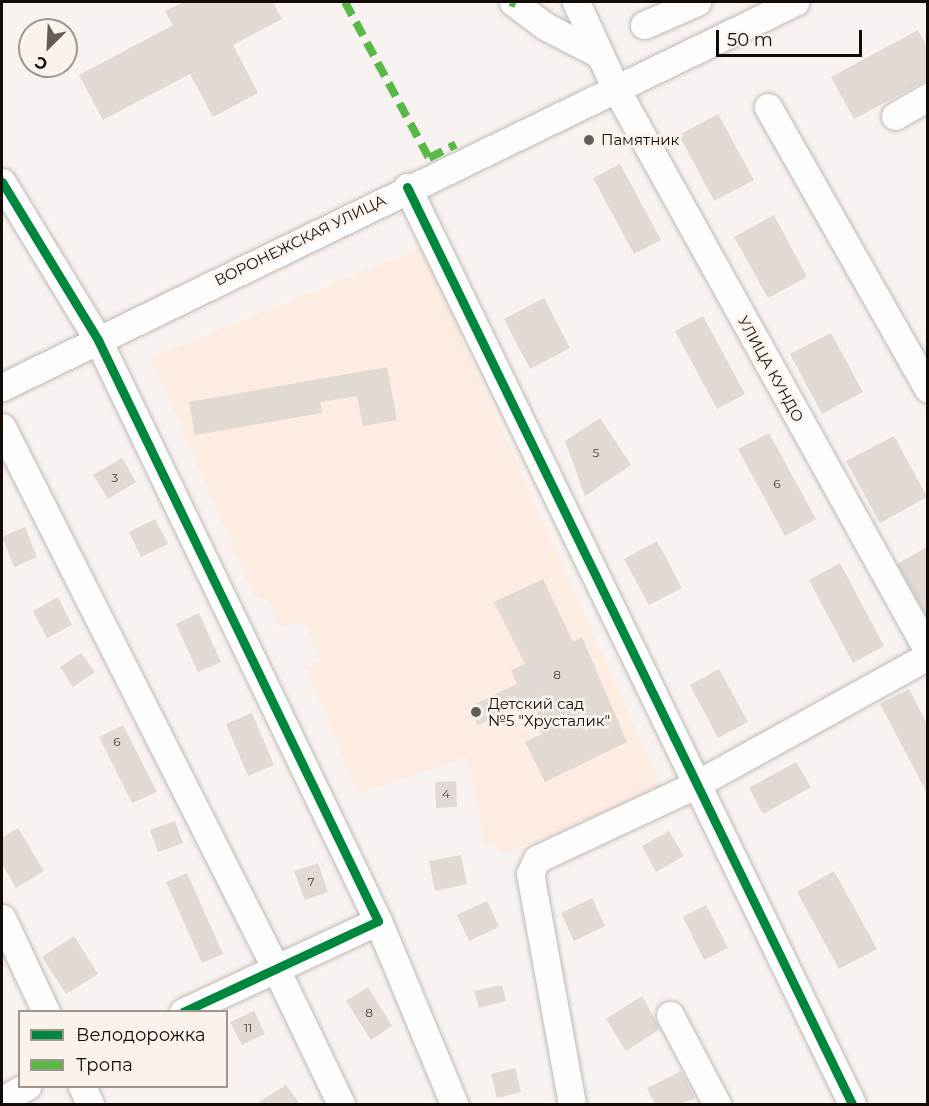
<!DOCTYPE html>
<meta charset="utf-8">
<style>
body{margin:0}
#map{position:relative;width:929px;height:1106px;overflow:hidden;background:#f8f3f0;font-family:Montserrat,sans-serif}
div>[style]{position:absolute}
.built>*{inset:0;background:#fcece1}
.building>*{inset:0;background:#e0d9d4}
.roads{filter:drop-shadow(0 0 2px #c0bab5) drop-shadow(0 0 2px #c0bab5)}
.minor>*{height:27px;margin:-13.5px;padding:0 13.5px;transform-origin:13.5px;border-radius:13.5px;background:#fefdfd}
.quiet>*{height:8px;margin-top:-4px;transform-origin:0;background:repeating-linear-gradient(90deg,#58b947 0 15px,transparent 0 23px)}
.cycleway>*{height:9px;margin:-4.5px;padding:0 4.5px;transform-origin:4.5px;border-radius:4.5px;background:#00873e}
.dots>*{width:16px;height:16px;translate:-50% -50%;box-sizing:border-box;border:3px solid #fcf2ec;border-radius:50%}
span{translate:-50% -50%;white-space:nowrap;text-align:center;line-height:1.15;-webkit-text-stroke:5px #fcf2ec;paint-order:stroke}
.number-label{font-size:12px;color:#49423c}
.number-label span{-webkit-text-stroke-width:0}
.poi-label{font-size:15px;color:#140d07}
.left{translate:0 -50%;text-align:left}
.street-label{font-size:15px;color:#140d07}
.frame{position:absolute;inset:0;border:3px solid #140d07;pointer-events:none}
.legend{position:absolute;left:18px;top:1010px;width:210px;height:78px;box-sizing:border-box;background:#fcf2ec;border:2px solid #9f9690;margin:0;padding:8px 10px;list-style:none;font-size:18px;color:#140d07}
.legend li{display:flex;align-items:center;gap:12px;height:30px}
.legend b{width:30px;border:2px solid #9f9690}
.north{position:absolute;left:18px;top:18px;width:60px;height:60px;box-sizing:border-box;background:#fcf2ec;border:2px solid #9f9690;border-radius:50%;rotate:204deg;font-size:16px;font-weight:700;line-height:24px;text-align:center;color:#140d07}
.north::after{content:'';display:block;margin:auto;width:21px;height:27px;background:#645e59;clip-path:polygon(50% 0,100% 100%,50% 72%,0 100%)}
.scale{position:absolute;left:716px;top:30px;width:146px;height:27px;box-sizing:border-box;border:3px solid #140d07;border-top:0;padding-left:8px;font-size:18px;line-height:21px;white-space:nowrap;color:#140d07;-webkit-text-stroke:4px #fcf2ec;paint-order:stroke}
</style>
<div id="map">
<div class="built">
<div style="clip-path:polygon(421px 248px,662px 789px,506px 853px,484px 841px,467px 757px,358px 794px,306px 668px,321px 661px,303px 621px,278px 627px,270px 602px,254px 596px,151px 357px)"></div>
</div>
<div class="building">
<div style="clip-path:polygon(184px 2px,273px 2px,282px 19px,233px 45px,258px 93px,213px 117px,190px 74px,103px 120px,79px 75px,173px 25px,165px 11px)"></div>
<div style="clip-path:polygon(918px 30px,927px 47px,927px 80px,854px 119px,831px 77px)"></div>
<div style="clip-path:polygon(718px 114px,754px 180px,714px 201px,679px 135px)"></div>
<div style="clip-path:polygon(620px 164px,661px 240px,634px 254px,593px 178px)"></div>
<div style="clip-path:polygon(774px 215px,807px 277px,768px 298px,734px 237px)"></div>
<div style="clip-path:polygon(544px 298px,570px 348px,530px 369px,504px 319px)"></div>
<div style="clip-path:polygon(703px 316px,745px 394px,717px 409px,675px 331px)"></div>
<div style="clip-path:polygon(831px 333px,863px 392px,822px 414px,790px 354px)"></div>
<div style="clip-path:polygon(387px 367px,397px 420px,363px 426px,357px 396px,320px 402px,322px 413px,195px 435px,189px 402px)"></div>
<div style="clip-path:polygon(600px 418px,631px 465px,585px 496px,565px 441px)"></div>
<div style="clip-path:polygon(769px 433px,816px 519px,785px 536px,738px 449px)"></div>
<div style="clip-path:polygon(894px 436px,927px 497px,880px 523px,846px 461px)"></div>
<div style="clip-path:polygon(122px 458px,136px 482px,108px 499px,93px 475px)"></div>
<div style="clip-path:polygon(155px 519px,168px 544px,141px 557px,129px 532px)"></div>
<div style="clip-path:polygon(25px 527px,37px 557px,14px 567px,2px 537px)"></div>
<div style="clip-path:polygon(657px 541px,682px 588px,649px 605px,624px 559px)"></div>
<div style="clip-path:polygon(927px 547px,927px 618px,897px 564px)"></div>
<div style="clip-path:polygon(840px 563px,884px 646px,853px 663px,809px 580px)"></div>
<div style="clip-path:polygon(543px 579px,573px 642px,582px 637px,627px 742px,545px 782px,525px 742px,542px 734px,526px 702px,478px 725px,469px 707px,517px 684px,511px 670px,525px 664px,494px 602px)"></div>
<div style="clip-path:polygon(58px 597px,72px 625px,47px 638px,33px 611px)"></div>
<div style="clip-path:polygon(199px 613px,221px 662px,198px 672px,176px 624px)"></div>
<div style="clip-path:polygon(81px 653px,95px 672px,73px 687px,60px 667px)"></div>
<div style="clip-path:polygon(719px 669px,748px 722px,718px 738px,690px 685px)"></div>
<div style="clip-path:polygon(909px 689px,927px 724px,927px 793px,880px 704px)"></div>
<div style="clip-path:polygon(252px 713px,274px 765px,248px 776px,226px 724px)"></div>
<div style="clip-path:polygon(123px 725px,157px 792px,132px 803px,99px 737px)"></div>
<div style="clip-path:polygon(796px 762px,811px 787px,763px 814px,749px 788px)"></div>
<div style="clip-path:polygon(456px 781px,457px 807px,436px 808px,435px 782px)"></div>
<div style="clip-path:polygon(175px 821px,183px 843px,158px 852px,150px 830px)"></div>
<div style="clip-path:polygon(18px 828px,44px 871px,16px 888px,2px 864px,2px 838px)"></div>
<div style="clip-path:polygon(669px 831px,684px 856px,656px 872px,642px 846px)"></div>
<div style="clip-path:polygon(461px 855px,467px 884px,435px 891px,429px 861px)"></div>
<div style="clip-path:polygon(318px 863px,328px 892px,305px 900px,294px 871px)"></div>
<div style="clip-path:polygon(834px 871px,877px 949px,839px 969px,797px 892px)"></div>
<div style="clip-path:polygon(187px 873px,223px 954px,202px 963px,166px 882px)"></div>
<div style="clip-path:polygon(592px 898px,605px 926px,574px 941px,561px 913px)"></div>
<div style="clip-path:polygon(487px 901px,499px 927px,469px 941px,457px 915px)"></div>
<div style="clip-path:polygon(706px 905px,728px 948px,704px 960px,683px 917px)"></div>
<div style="clip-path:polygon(74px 936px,98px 974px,66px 994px,42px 957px)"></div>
<div style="clip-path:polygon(502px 985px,506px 1001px,479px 1008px,474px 991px)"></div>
<div style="clip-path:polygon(368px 987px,392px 1026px,371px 1040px,346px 1001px)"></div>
<div style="clip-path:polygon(642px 996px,660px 1029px,626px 1051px,606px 1019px)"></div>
<div style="clip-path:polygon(254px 1011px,265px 1034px,242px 1045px,230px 1022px)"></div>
<div style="clip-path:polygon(515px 1068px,521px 1092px,497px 1098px,491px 1074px)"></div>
<div style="clip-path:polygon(681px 1071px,695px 1098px,682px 1104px,655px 1104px,647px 1088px)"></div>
<div style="clip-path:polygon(286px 1085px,300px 1104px,256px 1104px)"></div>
</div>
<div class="roads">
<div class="minor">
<div style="left:513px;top:2px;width:40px;rotate:37deg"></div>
<div style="left:545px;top:26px;width:59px;rotate:27.4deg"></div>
<div style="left:576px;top:2px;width:94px;rotate:65.4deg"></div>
<div style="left:615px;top:87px;width:645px;rotate:60.97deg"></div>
<div style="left:644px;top:25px;width:58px;rotate:-23.5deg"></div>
<div style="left:768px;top:107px;width:324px;rotate:60.4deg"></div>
<div style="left:895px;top:116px;width:38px;rotate:-30deg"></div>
<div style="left:2px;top:182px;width:185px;rotate:58.7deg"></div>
<div style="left:98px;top:340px;width:645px;rotate:64.27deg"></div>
<div style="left:378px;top:921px;width:215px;rotate:155deg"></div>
<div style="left:407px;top:187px;width:1019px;rotate:64.11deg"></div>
<div style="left:2px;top:387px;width:882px;rotate:-25.9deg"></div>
<div style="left:2px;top:427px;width:607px;rotate:63.18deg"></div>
<div style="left:276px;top:969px;width:150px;rotate:64.3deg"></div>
<div style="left:2px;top:918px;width:104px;rotate:64.9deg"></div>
<div style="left:378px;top:921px;width:198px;rotate:67.4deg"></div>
<div style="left:670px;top:1015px;width:101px;rotate:62.2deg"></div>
<div style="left:82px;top:1086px;width:20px;rotate:66deg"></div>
<div style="left:2px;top:1100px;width:29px;rotate:-29deg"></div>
<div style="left:572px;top:1104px;width:234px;rotate:-100.3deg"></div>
<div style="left:530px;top:874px;width:17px;rotate:-65deg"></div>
<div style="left:537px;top:859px;width:174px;rotate:-25.1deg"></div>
<div style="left:695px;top:785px;width:266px;rotate:-29deg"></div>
</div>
</div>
<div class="quiet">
<div style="left:345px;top:2px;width:177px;rotate:61.7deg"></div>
<div style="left:429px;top:158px;width:30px;rotate:-27deg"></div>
<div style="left:510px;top:2px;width:6px;rotate:18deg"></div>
</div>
<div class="cycleway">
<div style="left:2px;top:182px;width:185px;rotate:58.7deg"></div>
<div style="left:98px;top:340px;width:645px;rotate:64.27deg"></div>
<div style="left:378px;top:921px;width:215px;rotate:155deg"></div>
<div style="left:407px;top:187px;width:1019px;rotate:64.11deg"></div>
</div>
<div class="dots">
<div style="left:589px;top:140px;background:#645e59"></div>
<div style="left:476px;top:712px;background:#645e59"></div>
</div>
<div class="number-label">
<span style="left:596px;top:453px">5</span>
<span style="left:115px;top:478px">3</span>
<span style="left:777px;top:484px">6</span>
<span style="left:557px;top:675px">8</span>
<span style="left:117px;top:742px">6</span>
<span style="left:446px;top:794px">4</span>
<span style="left:311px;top:882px">7</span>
<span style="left:369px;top:1013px">8</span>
<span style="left:248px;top:1028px">11</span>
</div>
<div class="poi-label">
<span class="left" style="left:601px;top:140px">Памятник</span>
<span class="left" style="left:488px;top:712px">Детский сад<br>№5 "Хрусталик"</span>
</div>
<div class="street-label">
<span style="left:300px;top:240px;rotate:-26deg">ВОРОНЕЖСКАЯ УЛИЦА</span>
<span style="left:771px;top:369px;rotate:61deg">УЛИЦА КУНДО</span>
</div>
<div class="frame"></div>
<ul class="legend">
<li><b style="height:8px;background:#00873e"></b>Велодорожка</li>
<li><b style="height:8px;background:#58b947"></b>Тропа</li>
</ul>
<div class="north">С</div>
<div class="scale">50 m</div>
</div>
